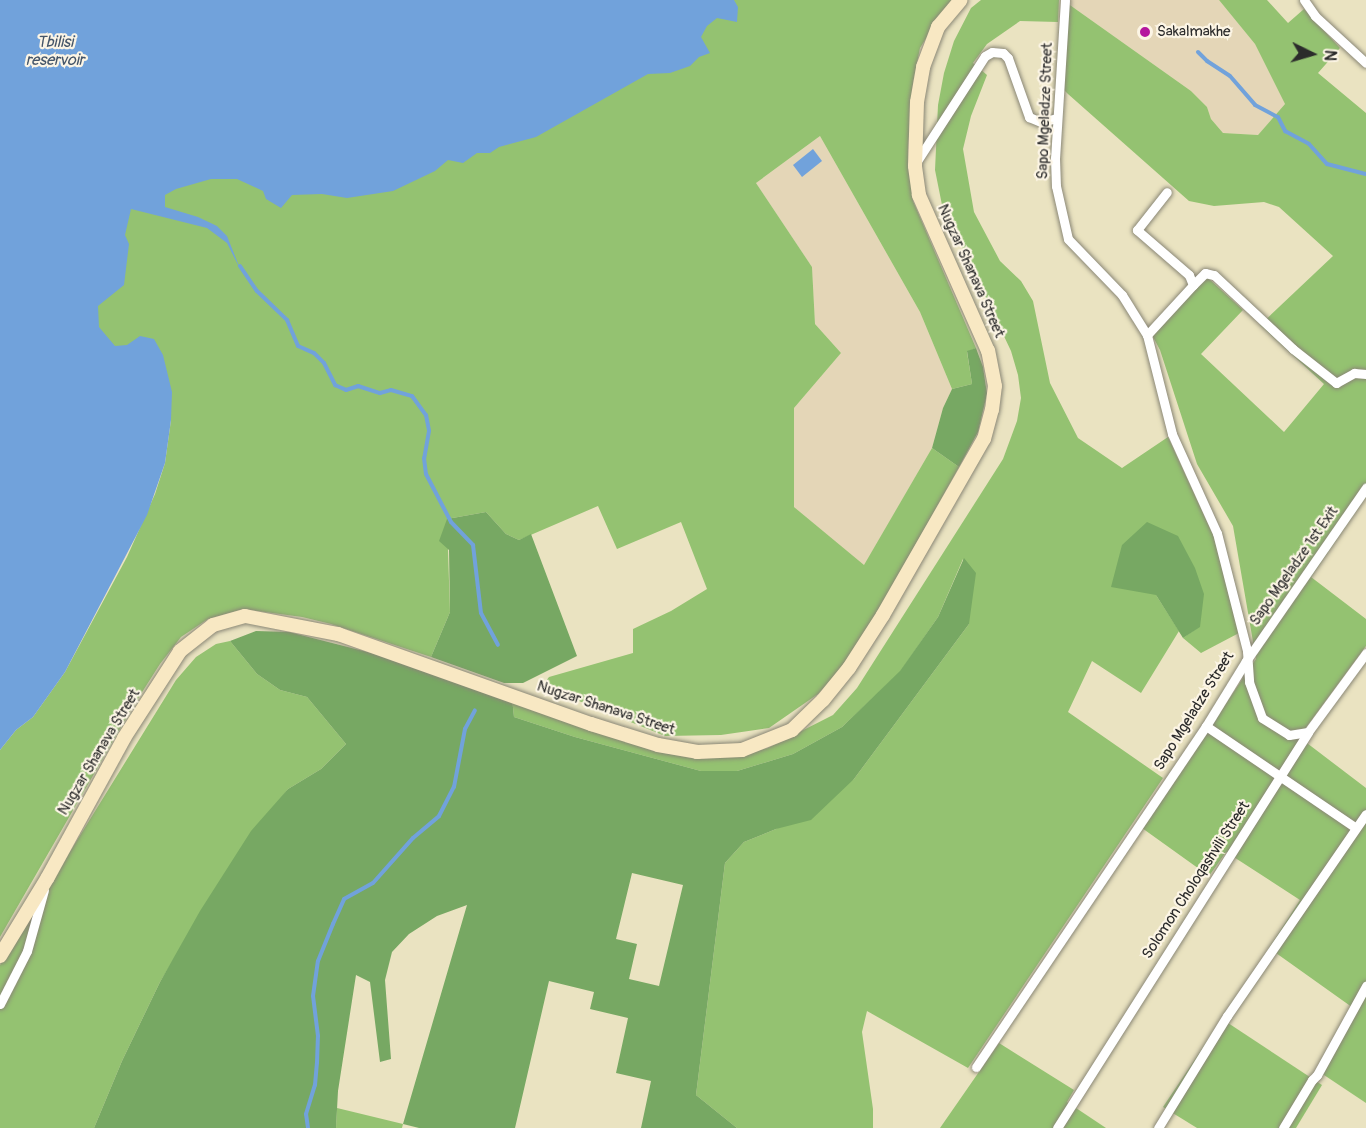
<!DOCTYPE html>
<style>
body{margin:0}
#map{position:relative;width:1366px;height:1128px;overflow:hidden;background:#eae3c1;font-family:Pangolin,sans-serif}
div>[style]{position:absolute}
.built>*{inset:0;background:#e4d6b7}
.green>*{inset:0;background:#94c271}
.forest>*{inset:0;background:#77a863}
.water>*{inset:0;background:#71a2db}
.stream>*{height:4px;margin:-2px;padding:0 2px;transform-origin:2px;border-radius:2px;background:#71a2db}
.roads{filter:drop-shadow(0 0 2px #8a8776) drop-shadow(0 0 2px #8a8776)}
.street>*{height:9px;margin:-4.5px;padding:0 4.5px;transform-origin:4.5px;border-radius:4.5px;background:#fff}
.secondary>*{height:14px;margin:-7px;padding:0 7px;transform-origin:7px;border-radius:7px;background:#f8e8c3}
.dots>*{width:16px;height:16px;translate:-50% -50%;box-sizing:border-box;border:3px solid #fcf5e5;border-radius:50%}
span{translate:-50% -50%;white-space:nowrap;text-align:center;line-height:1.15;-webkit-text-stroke:4.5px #fcf5e5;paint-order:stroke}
.poi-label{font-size:15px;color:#2b2b2b}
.left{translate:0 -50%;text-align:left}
.street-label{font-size:15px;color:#2b2b2b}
.water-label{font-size:16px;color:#445569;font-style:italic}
.north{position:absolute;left:1282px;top:24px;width:60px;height:60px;-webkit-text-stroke:4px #fcf5e5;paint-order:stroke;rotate:95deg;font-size:16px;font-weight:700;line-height:24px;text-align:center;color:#2b2b2b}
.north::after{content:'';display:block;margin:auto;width:21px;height:27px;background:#2b2b2b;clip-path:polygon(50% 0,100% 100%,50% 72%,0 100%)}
</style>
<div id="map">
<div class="built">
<div style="clip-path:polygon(1067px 0,1219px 0,1255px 44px,1285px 104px,1258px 135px,1223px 133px,1211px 119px,1207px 107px,1191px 91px,1067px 3px)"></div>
<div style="clip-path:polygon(820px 136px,920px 312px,952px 389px,943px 408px,932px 448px,864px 566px,794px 507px,794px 408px,841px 353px,815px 324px,812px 267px,756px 183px)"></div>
</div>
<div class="green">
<div style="clip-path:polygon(593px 0,954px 0,943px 11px,920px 48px,913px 83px,908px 150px,913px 201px,976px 348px,967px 352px,972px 384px,952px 389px,920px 312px,820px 136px,756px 183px,812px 267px,815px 324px,841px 353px,794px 408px,794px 507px,864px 565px,932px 448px,959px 467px,855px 653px,818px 694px,769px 728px,721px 735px,665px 736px,542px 686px,549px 677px,633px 653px,633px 629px,671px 611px,707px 589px,681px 522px,617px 549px,598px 506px,519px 540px,506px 534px,486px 512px,447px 519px,450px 612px,431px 657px,331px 624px,302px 617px,244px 609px,208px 619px,181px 637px,160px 664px,132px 708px,0 937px,0 750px,16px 730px,33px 717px,65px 672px,127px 557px,155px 494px,165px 463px,171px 420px,135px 392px,34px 240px)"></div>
<div style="clip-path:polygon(981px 0,1059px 0,1058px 22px,1020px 21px,987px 44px,973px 63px,987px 75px,971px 116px,963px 149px,974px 212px,1000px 261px,1021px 281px,1033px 301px,1050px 383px,1078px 438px,1122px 468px,1168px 437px,1214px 537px,1239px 633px,1201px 653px,1183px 638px,1200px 626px,1156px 595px,1179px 631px,1141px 693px,1092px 661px,1068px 712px,1163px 778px,968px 1068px,867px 1011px,862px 1032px,873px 1109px,873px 1128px,737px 1128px,696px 1095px,725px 863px,744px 842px,776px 829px,854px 779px,969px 624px,963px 559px,938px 617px,900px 672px,842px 727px,793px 754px,737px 771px,701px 771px,575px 737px,514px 717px,512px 698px,653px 751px,697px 759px,738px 756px,768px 748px,833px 715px,857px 688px,1003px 459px,1017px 421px,1021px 398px,1018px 375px,1011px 351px,942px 205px,935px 170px,938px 105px,944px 73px,954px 41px,971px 8px)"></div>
<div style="clip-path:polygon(1219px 0,1267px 0,1288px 23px,1304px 9px,1340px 48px,1318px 73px,1366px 113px,1366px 497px,1311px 577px,1366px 619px,1366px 646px,1299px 737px,1366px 788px,1366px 1103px,1321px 1073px,1356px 1010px,1269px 948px,1300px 900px,1226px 852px,1209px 876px,1142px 828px,1256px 659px,1233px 526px,1197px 464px,1160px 350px,1152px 335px,1207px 277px,1243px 310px,1201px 354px,1284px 432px,1324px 384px,1260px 325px,1333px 256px,1279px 207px,1264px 202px,1214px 206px,1189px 201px,1068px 94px,1060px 86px,1067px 3px,1191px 91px,1207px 107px,1211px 119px,1223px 133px,1258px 135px,1285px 104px,1255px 44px)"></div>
<div style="clip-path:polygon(230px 641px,257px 674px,280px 690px,307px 697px,346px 744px,321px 769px,288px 789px,227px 870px,160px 982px,122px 1061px,94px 1128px,0 1128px,0 965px,176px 680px,196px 657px,216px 644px)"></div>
<div style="clip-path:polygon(1222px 1019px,1322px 1085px,1296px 1128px,1197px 1128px,1163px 1107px)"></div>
<div style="clip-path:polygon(999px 1043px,1074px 1090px,1067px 1102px,1106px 1128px,940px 1128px)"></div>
<div style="clip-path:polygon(337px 1108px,403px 1124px,402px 1128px,336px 1128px)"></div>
</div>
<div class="forest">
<div style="clip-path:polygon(976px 348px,983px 367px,987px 394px,978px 432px,959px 467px,932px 448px,943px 408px,952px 389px,972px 384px,967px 351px)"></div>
<div style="clip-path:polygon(486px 512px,506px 534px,519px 540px,531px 534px,577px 656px,523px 683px,504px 683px,431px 657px,450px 612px,449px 550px,439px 541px,447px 519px)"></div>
<div style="clip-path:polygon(1147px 522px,1178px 536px,1195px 568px,1204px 594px,1200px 627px,1183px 638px,1156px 595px,1111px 587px,1122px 545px)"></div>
<div style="clip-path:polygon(evenodd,964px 558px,976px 573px,969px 624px,854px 779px,811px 820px,776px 829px,744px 842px,725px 863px,696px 1095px,737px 1128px,641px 1128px,651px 1081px,616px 1073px,628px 1018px,590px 1009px,594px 992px,549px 981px,515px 1128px,419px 1128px,403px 1124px,467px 905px,437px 916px,409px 934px,392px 952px,385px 980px,391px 1059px,380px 1062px,370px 982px,356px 975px,338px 1091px,336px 1128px,94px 1128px,122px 1061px,160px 982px,200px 911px,251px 831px,288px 789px,321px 769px,346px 744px,307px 697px,280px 690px,257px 674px,230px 641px,256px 631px,289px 632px,391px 658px,512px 698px,514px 717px,575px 737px,701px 771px,737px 771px,793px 754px,842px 727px,900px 671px,938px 617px,964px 558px,632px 873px,683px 885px,659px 986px,629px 979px,637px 944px,616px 939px,632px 873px)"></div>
</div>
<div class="water">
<div style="clip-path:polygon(0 0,734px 0,738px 7px,737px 22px,717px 18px,707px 26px,701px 37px,710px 53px,699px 57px,690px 66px,670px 73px,648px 74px,536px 137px,499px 147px,490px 153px,477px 153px,463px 163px,448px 160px,435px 171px,393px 191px,347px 198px,322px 194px,292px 195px,281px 208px,266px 199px,263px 191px,237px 179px,211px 179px,176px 189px,165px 195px,165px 207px,198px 217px,217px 226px,227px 236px,241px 271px,227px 243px,207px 228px,131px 209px,125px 235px,129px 244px,124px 285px,98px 306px,99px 327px,115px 346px,127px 345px,140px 336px,154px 339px,163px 355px,172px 392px,171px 420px,165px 463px,147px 515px,65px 672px,33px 717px,16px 730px,0 750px)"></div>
<div style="clip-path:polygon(813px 149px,822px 161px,802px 177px,793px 165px)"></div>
</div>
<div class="stream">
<div style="left:1198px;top:52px;width:13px;rotate:45deg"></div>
<div style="left:1207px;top:61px;width:27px;rotate:33deg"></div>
<div style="left:1230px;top:76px;width:38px;rotate:49deg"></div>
<div style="left:1255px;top:105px;width:26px;rotate:28deg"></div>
<div style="left:1278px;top:117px;width:16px;rotate:63deg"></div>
<div style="left:1285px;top:131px;width:27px;rotate:28deg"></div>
<div style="left:1309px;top:144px;width:27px;rotate:48deg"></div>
<div style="left:1327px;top:164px;width:40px;rotate:14.4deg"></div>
<div style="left:240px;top:266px;width:30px;rotate:56deg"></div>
<div style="left:257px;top:291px;width:42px;rotate:44deg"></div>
<div style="left:287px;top:320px;width:28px;rotate:67deg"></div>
<div style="left:298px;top:346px;width:17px;rotate:24deg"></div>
<div style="left:314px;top:353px;width:14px;rotate:45deg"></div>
<div style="left:324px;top:363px;width:25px;rotate:63deg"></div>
<div style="left:335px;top:385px;width:12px;rotate:24deg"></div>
<div style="left:346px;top:390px;width:13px;rotate:-18deg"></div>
<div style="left:358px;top:386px;width:23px;rotate:18deg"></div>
<div style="left:380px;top:393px;width:11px;rotate:-15deg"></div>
<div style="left:391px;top:390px;width:22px;rotate:16deg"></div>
<div style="left:412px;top:396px;width:24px;rotate:54deg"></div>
<div style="left:426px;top:415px;width:16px;rotate:79deg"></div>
<div style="left:429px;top:431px;width:27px;rotate:100deg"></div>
<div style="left:424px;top:458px;width:16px;rotate:83deg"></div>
<div style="left:426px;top:474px;width:54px;rotate:62.5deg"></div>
<div style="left:451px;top:522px;width:32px;rotate:46deg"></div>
<div style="left:473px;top:545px;width:68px;rotate:83.3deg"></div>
<div style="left:481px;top:613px;width:36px;rotate:62deg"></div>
<div style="left:308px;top:1128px;width:14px;rotate:-98deg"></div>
<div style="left:306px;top:1114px;width:30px;rotate:-73deg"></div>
<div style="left:315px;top:1085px;width:22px;rotate:-85deg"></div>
<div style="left:317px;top:1063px;width:27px;rotate:-88deg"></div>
<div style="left:318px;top:1036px;width:40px;rotate:-97.1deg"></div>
<div style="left:313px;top:996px;width:35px;rotate:-82deg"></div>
<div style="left:318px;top:961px;width:40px;rotate:-68deg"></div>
<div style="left:333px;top:924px;width:27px;rotate:-66deg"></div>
<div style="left:344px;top:899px;width:33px;rotate:-29deg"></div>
<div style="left:373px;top:883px;width:60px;rotate:-48.4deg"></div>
<div style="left:413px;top:838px;width:34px;rotate:-40deg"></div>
<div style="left:439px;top:816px;width:33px;rotate:-63deg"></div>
<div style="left:454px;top:787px;width:59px;rotate:-79.3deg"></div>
<div style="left:465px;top:729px;width:21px;rotate:-62deg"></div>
</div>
<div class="roads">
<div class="street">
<div style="left:1065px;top:0;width:158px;rotate:93.6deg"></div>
<div style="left:1055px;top:158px;width:28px;rotate:88deg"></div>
<div style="left:1056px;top:186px;width:54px;rotate:77.2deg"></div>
<div style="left:1068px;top:239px;width:78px;rotate:46deg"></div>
<div style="left:1122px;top:295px;width:47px;rotate:58deg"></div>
<div style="left:1147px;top:335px;width:102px;rotate:75.8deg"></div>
<div style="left:1172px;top:434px;width:109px;rotate:65.6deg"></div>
<div style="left:1217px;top:533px;width:122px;rotate:75.7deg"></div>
<div style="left:1247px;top:651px;width:31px;rotate:86deg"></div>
<div style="left:1249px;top:682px;width:38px;rotate:70deg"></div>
<div style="left:1262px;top:718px;width:32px;rotate:32deg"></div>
<div style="left:1289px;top:735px;width:19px;rotate:-9deg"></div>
<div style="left:1304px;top:0;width:19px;rotate:55deg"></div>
<div style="left:1315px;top:16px;width:69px;rotate:42.7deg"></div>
<div style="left:917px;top:161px;width:125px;rotate:-57.1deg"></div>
<div style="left:985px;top:56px;width:8px;rotate:-30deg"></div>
<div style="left:992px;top:52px;width:11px;rotate:5deg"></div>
<div style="left:1003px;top:53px;width:7px;rotate:45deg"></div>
<div style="left:1008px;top:58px;width:63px;rotate:70.4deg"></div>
<div style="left:1029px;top:117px;width:13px;rotate:23deg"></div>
<div style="left:1041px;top:122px;width:16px;rotate:-14deg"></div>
<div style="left:1193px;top:285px;width:17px;rotate:-45deg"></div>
<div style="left:1205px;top:273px;width:9px;rotate:13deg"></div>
<div style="left:1214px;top:275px;width:108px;rotate:43.1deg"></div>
<div style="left:1293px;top:349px;width:55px;rotate:38.3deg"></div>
<div style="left:1336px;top:383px;width:21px;rotate:-29deg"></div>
<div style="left:1354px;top:373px;width:12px;rotate:5deg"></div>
<div style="left:1147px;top:335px;width:68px;rotate:-47.4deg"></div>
<div style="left:1193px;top:285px;width:11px;rotate:-112deg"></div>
<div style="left:1189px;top:275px;width:69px;rotate:-139.1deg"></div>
<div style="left:1137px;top:230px;width:48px;rotate:-51.7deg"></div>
<div style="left:1206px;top:726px;width:181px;rotate:34.2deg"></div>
<div style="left:0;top:1004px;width:59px;rotate:-63deg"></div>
<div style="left:27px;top:951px;width:63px;rotate:-74.4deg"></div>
<div style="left:976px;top:1067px;width:411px;rotate:-56deg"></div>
<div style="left:1206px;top:726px;width:76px;rotate:-58.4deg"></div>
<div style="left:1246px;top:661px;width:211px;rotate:-55.3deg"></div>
<div style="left:1057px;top:1128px;width:469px;rotate:-57.6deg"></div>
<div style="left:1308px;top:732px;width:98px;rotate:-53.7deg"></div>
<div style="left:1158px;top:1128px;width:132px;rotate:-58.4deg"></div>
<div style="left:1227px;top:1016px;width:245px;rotate:-55.5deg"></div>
<div style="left:1283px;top:1128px;width:56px;rotate:-58.9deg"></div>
<div style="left:1312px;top:1080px;width:7px;rotate:-45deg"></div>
<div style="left:1317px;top:1075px;width:102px;rotate:-61.2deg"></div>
</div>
<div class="secondary">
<div style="left:0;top:956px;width:92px;rotate:-58.7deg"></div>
<div style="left:48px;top:877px;width:158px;rotate:-61.3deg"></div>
<div style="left:124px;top:738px;width:103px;rotate:-57.2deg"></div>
<div style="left:180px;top:651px;width:42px;rotate:-38.2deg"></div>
<div style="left:213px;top:625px;width:33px;rotate:-16deg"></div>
<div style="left:245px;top:616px;width:95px;rotate:11deg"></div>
<div style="left:338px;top:634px;width:269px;rotate:19.6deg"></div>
<div style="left:591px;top:724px;width:70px;rotate:17.4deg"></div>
<div style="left:658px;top:745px;width:40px;rotate:10deg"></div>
<div style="left:697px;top:752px;width:45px;rotate:-2.5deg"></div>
<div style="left:742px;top:750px;width:54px;rotate:-21.8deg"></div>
<div style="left:792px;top:730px;width:43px;rotate:-44.1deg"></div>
<div style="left:823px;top:700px;width:41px;rotate:-50.9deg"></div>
<div style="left:849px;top:668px;width:63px;rotate:-57.3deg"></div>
<div style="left:883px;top:615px;width:203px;rotate:-60.2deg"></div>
<div style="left:984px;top:439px;width:30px;rotate:-75deg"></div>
<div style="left:992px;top:410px;width:24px;rotate:-83deg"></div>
<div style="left:995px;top:386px;width:36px;rotate:-101deg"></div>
<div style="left:988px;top:351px;width:171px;rotate:-113.9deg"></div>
<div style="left:919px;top:195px;width:29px;rotate:-98deg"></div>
<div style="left:915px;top:166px;width:64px;rotate:-88.2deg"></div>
<div style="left:917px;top:102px;width:36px;rotate:-80deg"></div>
<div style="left:923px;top:67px;width:43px;rotate:-69.4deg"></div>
<div style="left:938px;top:27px;width:35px;rotate:-50deg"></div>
</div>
</div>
<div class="dots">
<div style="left:1145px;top:32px;background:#b5179e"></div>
</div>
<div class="poi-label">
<span class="left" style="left:1157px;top:32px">Sakalmakhe</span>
</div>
<div class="street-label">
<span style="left:1045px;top:111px;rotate:-88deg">Sapo Mgeladze Street</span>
<span style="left:971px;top:271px;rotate:66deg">Nugzar Shanava Street</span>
<span style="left:1294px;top:566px;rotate:-55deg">Sapo Mgeladze 1st Exit</span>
<span style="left:606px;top:708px;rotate:18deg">Nugzar Shanava Street</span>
<span style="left:1194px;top:711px;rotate:-58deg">Sapo Mgeladze Street</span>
<span style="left:99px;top:752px;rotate:-59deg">Nugzar Shanava Street</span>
<span style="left:1196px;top:880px;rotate:-57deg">Solomon Choloqashvili Street</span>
</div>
<div class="water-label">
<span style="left:55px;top:51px">Tbilisi<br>reservoir</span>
</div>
<div class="north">N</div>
</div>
